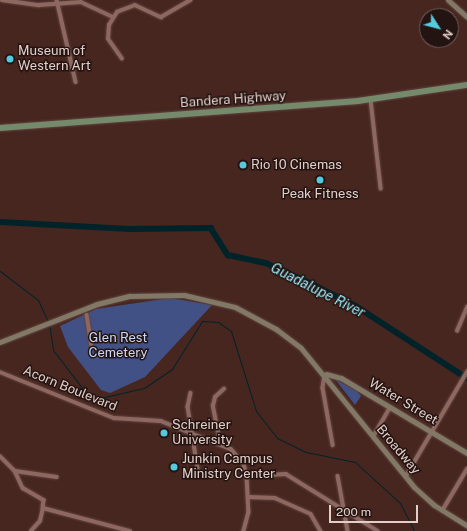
<!DOCTYPE html>
<style>
body{margin:0}
#map{position:relative;width:467px;height:531px;overflow:hidden;background:#472620;font-family:"Public Sans",sans-serif}
div>[style]{position:absolute}
.green>*{inset:0;background:#425185}
.stream>*{height:1px;margin:-0.5px;padding:0 0.5px;transform-origin:0.5px;border-radius:0.5px;background:#002329}
.river>*{height:5.5px;margin:-2.75px;padding:0 2.75px;transform-origin:2.75px;border-radius:2.75px;background:#002329}
.roads{filter:drop-shadow(0 0 1px #60443f) drop-shadow(0 0 1px #60443f)}
.street>*{height:3.5px;margin:-1.75px;padding:0 1.75px;transform-origin:1.75px;border-radius:1.75px;background:#8e6860}
.secondary>*{height:5px;margin:-2.5px;padding:0 2.5px;transform-origin:2.5px;border-radius:2.5px;background:#817865}
.primary>*{height:5.5px;margin:-2.75px;padding:0 2.75px;transform-origin:2.75px;border-radius:2.75px;background:#75896b}
.dots>*{width:11px;height:11px;translate:-50% -50%;box-sizing:border-box;border:2px solid #231411;border-radius:50%}
span{translate:-50% -50%;white-space:nowrap;text-align:center;line-height:1.15;-webkit-text-stroke:3px #231411;paint-order:stroke}
.poi-label{font-size:13px;color:#e4cec9}
.left{translate:0 -50%;text-align:left}
.street-label{font-size:13px;color:#e4cec9}
.park-label{font-size:13px;color:#cad6fa}
.water-label{font-size:14px;color:#9eecfb;font-style:italic}
.north{position:absolute;left:419px;top:8px;width:40px;height:40px;box-sizing:border-box;background:#231411;border:1px solid #705e5b;border-radius:50%;rotate:126deg;font-size:11px;font-weight:700;line-height:16px;text-align:center;color:#e4cec9}
.north::after{content:'';display:block;margin:auto;width:14px;height:18px;background:#55cadf;clip-path:polygon(50% 0,100% 100%,50% 72%,0 100%)}
.scale{position:absolute;left:329px;top:505px;width:89px;height:18px;box-sizing:border-box;border:2px solid #e4cec9;border-top:0;padding-left:5px;font-size:12px;line-height:14px;white-space:nowrap;color:#e4cec9;-webkit-text-stroke:3px #231411;paint-order:stroke}
</style>
<div id="map">
<div class="green">
<div style="clip-path:polygon(170px 298px,212px 305px,145px 377px,110px 393px,101px 390px,68px 347px,60px 326px,96px 309px)"></div>
<div style="clip-path:polygon(335px 379px,357px 391px,361px 396px,355px 405px)"></div>
</div>
<div class="stream">
<div style="left:0;top:271px;width:48px;rotate:37.3deg"></div>
<div style="left:38px;top:300px;width:23px;rotate:65deg"></div>
<div style="left:49px;top:324px;width:26px;rotate:81deg"></div>
<div style="left:53px;top:350px;width:49px;rotate:52.4deg"></div>
<div style="left:83px;top:389px;width:16px;rotate:38deg"></div>
<div style="left:96px;top:399px;width:49px;rotate:-12.9deg"></div>
<div style="left:144px;top:388px;width:34px;rotate:-34deg"></div>
<div style="left:172px;top:369px;width:57px;rotate:-58deg"></div>
<div style="left:202px;top:321px;width:16px;rotate:4deg"></div>
<div style="left:218px;top:322px;width:16px;rotate:35deg"></div>
<div style="left:231px;top:331px;width:84px;rotate:72.6deg"></div>
<div style="left:256px;top:411px;width:34px;rotate:52deg"></div>
<div style="left:277px;top:438px;width:32px;rotate:26deg"></div>
<div style="left:306px;top:452px;width:50px;rotate:11.5deg"></div>
<div style="left:355px;top:462px;width:61px;rotate:42.3deg"></div>
<div style="left:400px;top:503px;width:31px;rotate:63deg"></div>
</div>
<div class="river">
<div style="left:0;top:222px;width:129px;rotate:3.1deg"></div>
<div style="left:129px;top:229px;width:82px;rotate:-0.7deg"></div>
<div style="left:211px;top:228px;width:32px;rotate:58deg"></div>
<div style="left:228px;top:255px;width:39px;rotate:12deg"></div>
<div style="left:266px;top:263px;width:51px;rotate:24.5deg"></div>
<div style="left:312px;top:284px;width:49px;rotate:26.6deg"></div>
<div style="left:356px;top:306px;width:132px;rotate:33deg"></div>
</div>
<div class="roads">
<div class="street">
<div style="left:2px;top:0;width:37px;rotate:8deg"></div>
<div style="left:39px;top:5px;width:42px;rotate:-4.1deg"></div>
<div style="left:81px;top:2px;width:35px;rotate:25deg"></div>
<div style="left:57px;top:0;width:84px;rotate:77deg"></div>
<div style="left:122px;top:59px;width:24px;rotate:-125deg"></div>
<div style="left:108px;top:39px;width:14px;rotate:-86deg"></div>
<div style="left:109px;top:25px;width:15px;rotate:-58deg"></div>
<div style="left:117px;top:12px;width:19px;rotate:-21deg"></div>
<div style="left:135px;top:5px;width:29px;rotate:25deg"></div>
<div style="left:161px;top:17px;width:34px;rotate:-30deg"></div>
<div style="left:371px;top:100px;width:89px;rotate:83.5deg"></div>
<div style="left:87px;top:315px;width:30px;rotate:81deg"></div>
<div style="left:457px;top:331px;width:26px;rotate:-67deg"></div>
<div style="left:0;top:372px;width:123px;rotate:22deg"></div>
<div style="left:114px;top:418px;width:47px;rotate:3.7deg"></div>
<div style="left:161px;top:421px;width:75px;rotate:21.8deg"></div>
<div style="left:231px;top:449px;width:20px;rotate:49deg"></div>
<div style="left:244px;top:464px;width:12px;rotate:76deg"></div>
<div style="left:247px;top:476px;width:36px;rotate:87deg"></div>
<div style="left:249px;top:512px;width:20px;rotate:105deg"></div>
<div style="left:325px;top:375px;width:13px;rotate:99deg"></div>
<div style="left:323px;top:388px;width:58px;rotate:80deg"></div>
<div style="left:191px;top:393px;width:14px;rotate:102deg"></div>
<div style="left:188px;top:407px;width:63px;rotate:80.8deg"></div>
<div style="left:373px;top:437px;width:34px;rotate:-60deg"></div>
<div style="left:220px;top:443px;width:38px;rotate:-101deg"></div>
<div style="left:213px;top:406px;width:9px;rotate:-77deg"></div>
<div style="left:215px;top:397px;width:12px;rotate:-42deg"></div>
<div style="left:0;top:456px;width:21px;rotate:45deg"></div>
<div style="left:15px;top:471px;width:19px;rotate:65deg"></div>
<div style="left:23px;top:488px;width:24px;rotate:30deg"></div>
<div style="left:44px;top:500px;width:8px;rotate:97deg"></div>
<div style="left:43px;top:508px;width:90px;rotate:14.8deg"></div>
<div style="left:15px;top:471px;width:42px;rotate:8.1deg"></div>
<div style="left:247px;top:476px;width:39px;rotate:-3deg"></div>
<div style="left:286px;top:474px;width:108px;rotate:31.8deg"></div>
<div style="left:338px;top:476px;width:56px;rotate:79.7deg"></div>
<div style="left:406px;top:476px;width:121px;rotate:-59.6deg"></div>
<div style="left:248px;top:497px;width:27px;rotate:2deg"></div>
<div style="left:275px;top:498px;width:39px;rotate:24deg"></div>
<div style="left:311px;top:514px;width:20px;rotate:60deg"></div>
<div style="left:442px;top:511px;width:49px;rotate:-59.2deg"></div>
<div style="left:31px;top:531px;width:13px;rotate:-48deg"></div>
<div style="left:40px;top:521px;width:13px;rotate:-77deg"></div>
</div>
<div class="secondary">
<div style="left:448px;top:0;width:25px;rotate:42deg"></div>
<div style="left:0;top:342px;width:104px;rotate:-21.4deg"></div>
<div style="left:97px;top:304px;width:34px;rotate:-14deg"></div>
<div style="left:130px;top:296px;width:54px;rotate:-1.1deg"></div>
<div style="left:184px;top:295px;width:52px;rotate:13.2deg"></div>
<div style="left:235px;top:307px;width:47px;rotate:28.2deg"></div>
<div style="left:276px;top:329px;width:31px;rotate:37deg"></div>
<div style="left:301px;top:348px;width:179px;rotate:50.9deg"></div>
<div style="left:414px;top:487px;width:27px;rotate:42deg"></div>
<div style="left:434px;top:505px;width:39px;rotate:32deg"></div>
<div style="left:326px;top:374px;width:16px;rotate:15deg"></div>
<div style="left:341px;top:378px;width:147px;rotate:30.8deg"></div>
</div>
<div class="primary">
<div style="left:0;top:128px;width:359px;rotate:-4.3deg"></div>
<div style="left:358px;top:101px;width:110px;rotate:-8.4deg"></div>
</div>
</div>
<div class="dots">
<div style="left:10px;top:59px;background:#55cadf"></div>
<div style="left:243px;top:165px;background:#55cadf"></div>
<div style="left:320px;top:180px;background:#55cadf"></div>
<div style="left:164px;top:433px;background:#55cadf"></div>
<div style="left:174px;top:467px;background:#55cadf"></div>
</div>
<div class="poi-label">
<span class="left" style="left:18px;top:59px">Museum of<br>Western Art</span>
<span class="left" style="left:251px;top:165px">Rio 10 Cinemas</span>
<span style="left:320px;top:194px">Peak Fitness</span>
<span class="left" style="left:172px;top:433px">Schreiner<br>University</span>
<span class="left" style="left:182px;top:467px">Junkin Campus<br>Ministry Center</span>
</div>
<div class="street-label">
<span style="left:233px;top:100px;rotate:-4deg">Bandera Highway</span>
<span style="left:70px;top:389px;rotate:22deg">Acorn Boulevard</span>
<span style="left:403px;top:402px;rotate:31deg">Water Street</span>
<span style="left:398px;top:450px;rotate:50deg">Broadway</span>
</div>
<div class="park-label">
<span style="left:118px;top:346px">Glen Rest<br>Cemetery</span>
</div>
<div class="water-label">
<span style="left:318px;top:290px;rotate:27deg">Guadalupe River</span>
</div>
<div class="north">N</div>
<div class="scale">200 m</div>
</div>
